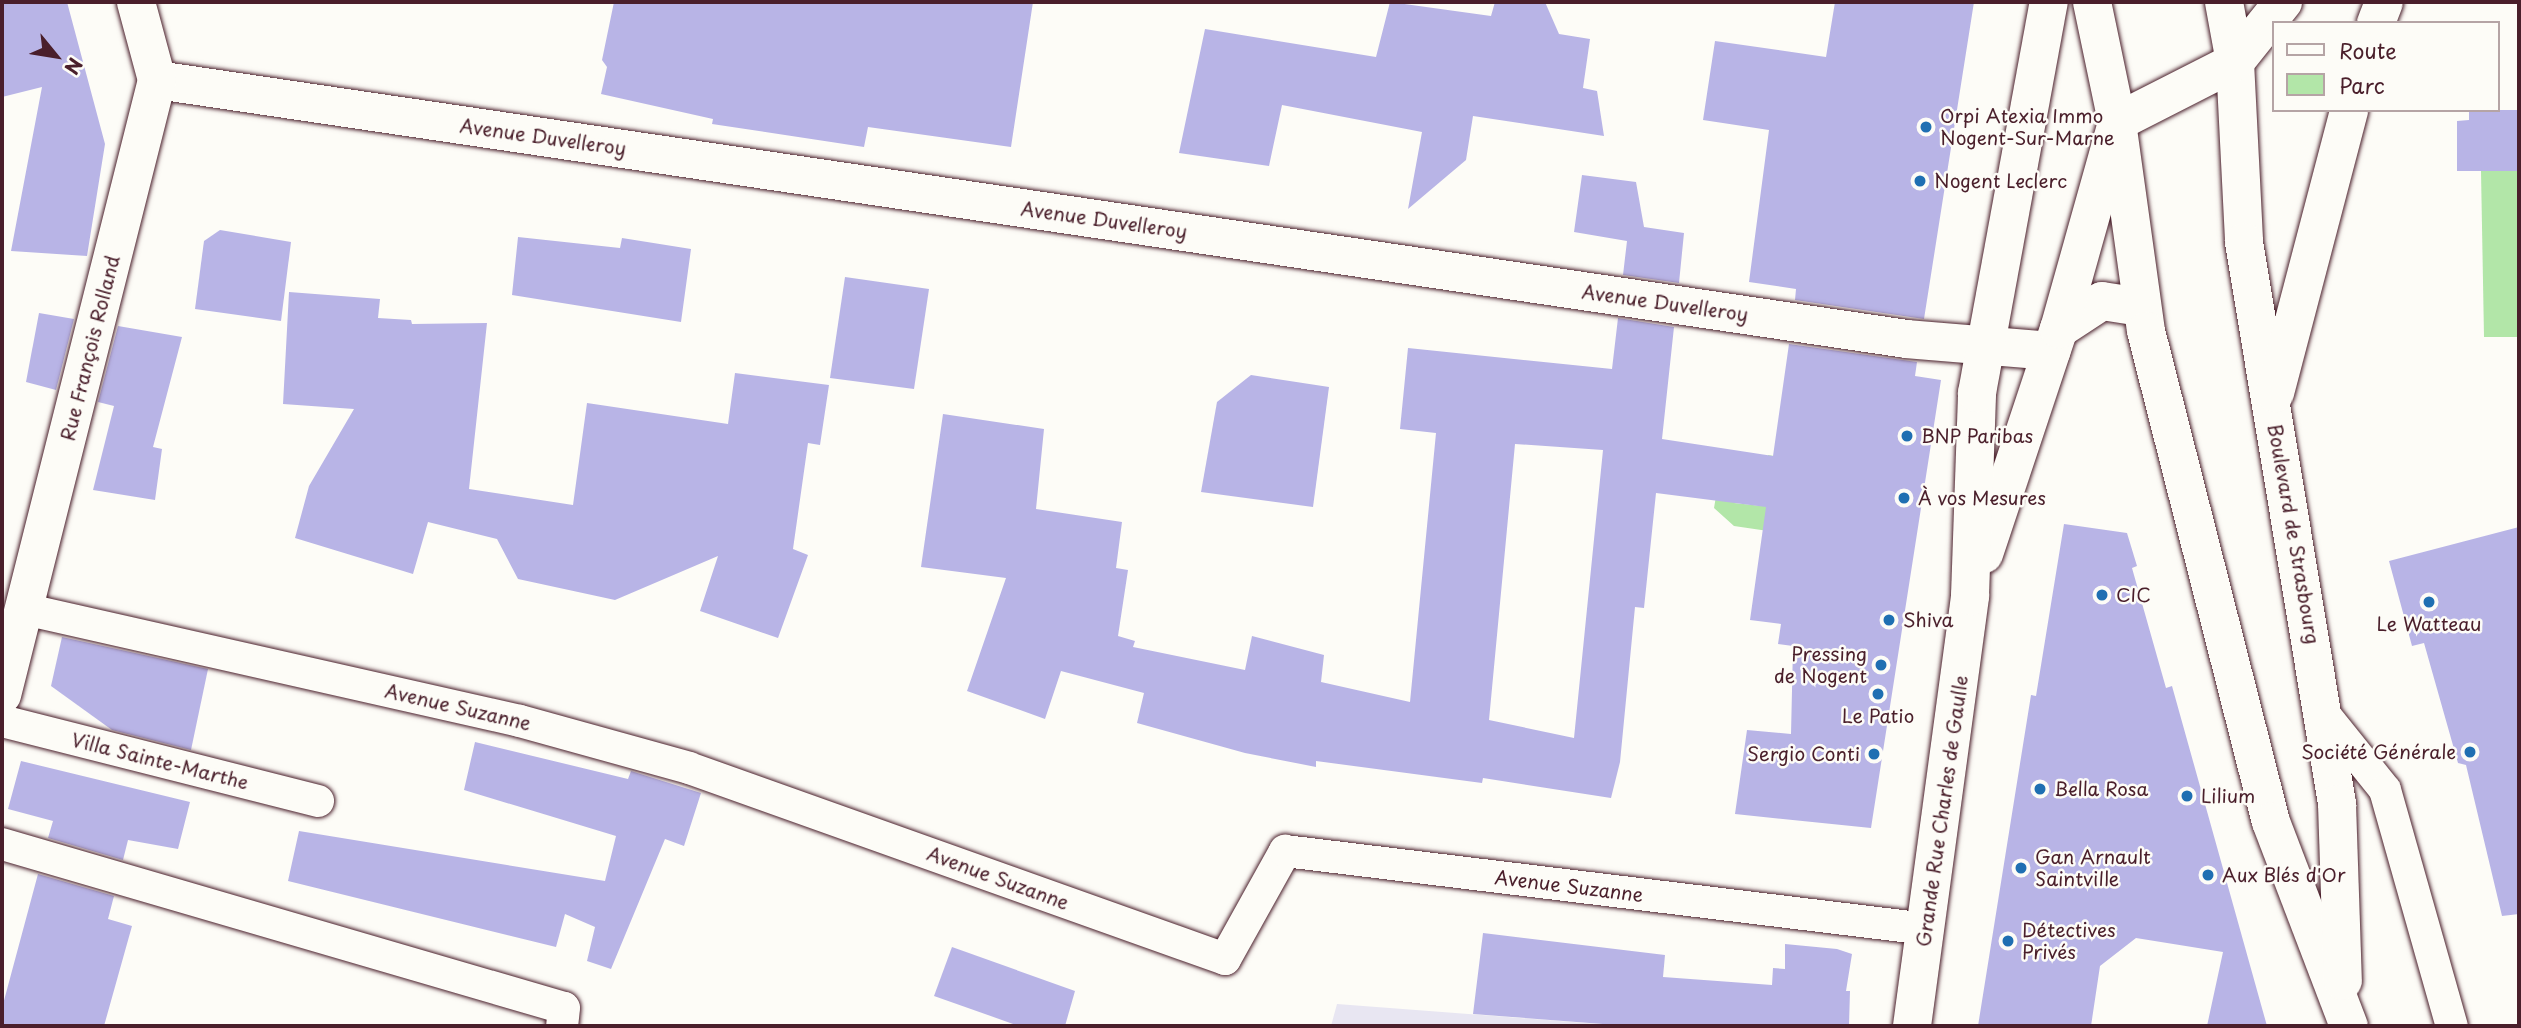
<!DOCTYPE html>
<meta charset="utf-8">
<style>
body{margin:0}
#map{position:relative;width:2521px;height:1028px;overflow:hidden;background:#fdfcf7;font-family:"Playpen Sans",sans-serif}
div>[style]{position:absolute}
.built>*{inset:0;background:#e8e6f2}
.green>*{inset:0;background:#b2e6a8}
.building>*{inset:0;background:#b8b4e6}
.roads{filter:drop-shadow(0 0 2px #4a1f2b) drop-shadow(0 0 2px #4a1f2b)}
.lane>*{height:32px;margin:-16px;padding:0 16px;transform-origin:16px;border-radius:16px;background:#fdfcf7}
.street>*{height:38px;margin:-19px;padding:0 19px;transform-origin:19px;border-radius:19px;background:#fdfcf7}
.secondary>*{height:38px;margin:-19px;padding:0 19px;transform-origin:19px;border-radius:19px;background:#fdfcf7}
.primary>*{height:38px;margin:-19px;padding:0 19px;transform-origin:19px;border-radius:19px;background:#fdfcf7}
.dots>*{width:19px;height:19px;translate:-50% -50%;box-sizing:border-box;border:4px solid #fdfcf7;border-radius:50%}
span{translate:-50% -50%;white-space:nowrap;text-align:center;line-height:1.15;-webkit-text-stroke:5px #fdfcf7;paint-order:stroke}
.poi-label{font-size:19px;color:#4a1f2b}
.left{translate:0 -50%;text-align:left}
.right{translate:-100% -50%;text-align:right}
.street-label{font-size:19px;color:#4a1f2b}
.frame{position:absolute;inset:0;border:4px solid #4a1f2b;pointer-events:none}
.legend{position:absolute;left:2272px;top:21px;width:228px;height:91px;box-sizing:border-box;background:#fdfcf7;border:2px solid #b5a4a5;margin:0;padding:9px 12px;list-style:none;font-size:21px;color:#4a1f2b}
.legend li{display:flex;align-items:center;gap:14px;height:35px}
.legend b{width:35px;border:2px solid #b5a4a5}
.north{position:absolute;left:21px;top:21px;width:70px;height:70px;-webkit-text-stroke:5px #fdfcf7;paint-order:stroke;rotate:120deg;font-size:19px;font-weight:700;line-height:28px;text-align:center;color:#4a1f2b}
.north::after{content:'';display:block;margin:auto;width:24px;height:32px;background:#4a1f2b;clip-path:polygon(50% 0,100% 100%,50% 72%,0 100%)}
</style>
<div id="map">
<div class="built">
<div style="clip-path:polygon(1337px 1004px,1613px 1025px,1630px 1026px,1331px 1026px)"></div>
</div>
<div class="green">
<div style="clip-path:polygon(2481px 171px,2519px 171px,2519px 337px,2484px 337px)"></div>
<div style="clip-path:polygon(1741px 451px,1734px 503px,1762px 506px,1768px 455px,1822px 464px,1810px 537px,1734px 526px,1714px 508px,1723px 455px)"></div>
</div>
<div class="building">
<div style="clip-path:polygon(2px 2px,67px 2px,105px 144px,87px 256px,11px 251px,42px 87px,2px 97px)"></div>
<div style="clip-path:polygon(614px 2px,1033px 2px,1011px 147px,868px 127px,864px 147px,712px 124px,713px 119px,601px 94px,607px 67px,602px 60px)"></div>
<div style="clip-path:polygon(1390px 2px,1491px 16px,1495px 2px,1545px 2px,1559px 34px,1590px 39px,1583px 88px,1597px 91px,1604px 136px,1473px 116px,1466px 160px,1408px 209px,1422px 132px,1282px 105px,1269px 166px,1179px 153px,1205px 29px,1376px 57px)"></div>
<div style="clip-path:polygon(1835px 2px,1974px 2px,1924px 319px,1795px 300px,1796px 289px,1749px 282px,1769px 130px,1703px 120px,1715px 41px,1826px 57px)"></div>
<div style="clip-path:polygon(2469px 110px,2519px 110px,2519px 171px,2457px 171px,2457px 121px,2469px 120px)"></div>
<div style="clip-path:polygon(1582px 175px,1636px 182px,1644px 227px,1684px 233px,1679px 283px,1623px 275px,1627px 241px,1574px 232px)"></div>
<div style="clip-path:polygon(220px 230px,291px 242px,281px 321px,195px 309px,204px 241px)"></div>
<div style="clip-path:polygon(518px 237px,620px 248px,622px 238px,691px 249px,681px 322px,512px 295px)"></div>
<div style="clip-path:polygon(845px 277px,929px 289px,914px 389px,830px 378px)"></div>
<div style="clip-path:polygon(289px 292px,380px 299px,378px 318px,411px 320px,412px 324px,487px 323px,469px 489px,573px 505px,587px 403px,728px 424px,735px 373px,829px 385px,820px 445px,808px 443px,793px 549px,808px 555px,778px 638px,700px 611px,718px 556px,615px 600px,518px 579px,497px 539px,428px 522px,413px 574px,295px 538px,309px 486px,354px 409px,283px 404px)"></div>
<div style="clip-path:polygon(39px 313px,74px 319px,56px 390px,26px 382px)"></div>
<div style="clip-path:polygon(evenodd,1618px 318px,1674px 327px,1662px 439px,1773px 456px,1789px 344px,1917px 362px,1915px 376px,1941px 380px,1871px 828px,1735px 814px,1747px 730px,1791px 734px,1793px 646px,1778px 644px,1781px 624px,1750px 620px,1766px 507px,1656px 493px,1644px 608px,1635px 607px,1620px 762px,1611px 798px,1483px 778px,1482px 783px,1316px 761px,1316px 767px,1245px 753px,1137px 723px,1144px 693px,1061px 671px,1045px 719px,967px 691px,1006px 578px,921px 567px,943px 414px,1044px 429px,1036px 509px,1122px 522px,1116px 568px,1128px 570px,1118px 636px,1135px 641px,1133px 647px,1245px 670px,1252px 636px,1324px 655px,1321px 682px,1410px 702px,1436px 433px,1400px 429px,1408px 348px,1612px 369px,1618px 318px,1515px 444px,1603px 450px,1574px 738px,1489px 720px,1515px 444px)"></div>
<div style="clip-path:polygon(118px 326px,182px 337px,153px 447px,162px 449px,155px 500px,93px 490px,114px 406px,98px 402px)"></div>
<div style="clip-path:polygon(1251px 375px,1329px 387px,1313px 507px,1201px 492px,1217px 402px)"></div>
<div style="clip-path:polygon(2064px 524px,2127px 533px,2137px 566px,2132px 568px,2166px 688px,2172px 686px,2267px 1026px,2207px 1026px,2223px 952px,2136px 938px,2100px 966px,2091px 1026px,1978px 1026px,2031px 695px,2036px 696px)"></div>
<div style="clip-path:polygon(2519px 527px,2519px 914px,2502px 916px,2466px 765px,2458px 763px,2424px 643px,2412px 646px,2389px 561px)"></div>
<div style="clip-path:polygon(62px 637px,208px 669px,191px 750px,112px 730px,51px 686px)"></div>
<div style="clip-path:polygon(475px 742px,628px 779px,631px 771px,701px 793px,684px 846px,665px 839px,611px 969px,587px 961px,595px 927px,565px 914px,556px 947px,288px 881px,299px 831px,605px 881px,616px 836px,464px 790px)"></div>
<div style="clip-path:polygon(21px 761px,190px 802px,178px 849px,128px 840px,123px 860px,48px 838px,53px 821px,8px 809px)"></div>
<div style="clip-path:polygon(38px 874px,114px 896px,108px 919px,132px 926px,104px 1026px,2px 1026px,2px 1008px)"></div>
<div style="clip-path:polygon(1483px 933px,1665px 955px,1663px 977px,1772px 985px,1773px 968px,1785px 969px,1785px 944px,1837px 949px,1852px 954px,1846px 991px,1850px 991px,1849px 1026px,1629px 1026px,1473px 1014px)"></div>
<div style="clip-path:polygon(952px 947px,1075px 991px,1065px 1026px,1019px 1026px,934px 996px)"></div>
</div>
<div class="roads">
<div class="lane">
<div style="left:24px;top:609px;width:508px;rotate:12.72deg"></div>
<div style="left:520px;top:721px;width:175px;rotate:15.5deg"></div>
<div style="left:689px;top:768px;width:569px;rotate:19.61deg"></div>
<div style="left:1225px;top:959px;width:124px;rotate:-60.9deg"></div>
<div style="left:1285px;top:851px;width:647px;rotate:6.93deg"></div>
<div style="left:2324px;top:714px;width:97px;rotate:51.2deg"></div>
<div style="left:2385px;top:790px;width:245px;rotate:74.2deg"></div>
<div style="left:2px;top:721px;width:326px;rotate:14.2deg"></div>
<div style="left:2px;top:844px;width:585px;rotate:16.27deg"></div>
<div style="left:564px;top:1008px;width:18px;rotate:96deg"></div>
</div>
<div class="street">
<div style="left:157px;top:80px;width:1768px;rotate:8.42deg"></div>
<div style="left:1906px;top:339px;width:146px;rotate:4.7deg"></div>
<div style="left:2px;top:695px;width:634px;rotate:-75.85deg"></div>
<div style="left:157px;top:80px;width:81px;rotate:-105.1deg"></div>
</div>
<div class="secondary">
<div style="left:2059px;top:329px;width:51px;rotate:-33.1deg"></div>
<div style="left:2102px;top:301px;width:39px;rotate:9deg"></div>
<div style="left:1984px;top:554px;width:237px;rotate:-71.6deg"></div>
<div style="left:2059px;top:329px;width:215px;rotate:-74.3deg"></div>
<div style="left:1912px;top:1026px;width:434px;rotate:-82.3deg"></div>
<div style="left:1970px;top:596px;width:203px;rotate:-88deg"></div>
<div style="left:1977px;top:393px;width:398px;rotate:-79.6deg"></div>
</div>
<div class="primary">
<div style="left:2092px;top:2px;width:123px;rotate:78.2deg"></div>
<div style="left:2117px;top:122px;width:211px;rotate:82.1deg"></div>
<div style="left:2146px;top:331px;width:507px;rotate:75.72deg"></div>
<div style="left:2271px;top:822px;width:218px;rotate:69.1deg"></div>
<div style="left:2224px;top:2px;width:61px;rotate:79.6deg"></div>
<div style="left:2235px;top:62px;width:180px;rotate:87.1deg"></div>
<div style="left:2244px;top:242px;width:570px;rotate:80.6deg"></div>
<div style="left:2337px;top:804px;width:177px;rotate:88.1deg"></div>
<div style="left:2376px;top:23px;width:22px;rotate:-69deg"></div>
<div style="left:2117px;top:122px;width:132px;rotate:-27deg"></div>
<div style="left:2235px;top:62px;width:77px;rotate:-51.3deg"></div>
<div style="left:2275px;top:393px;width:293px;rotate:-75.3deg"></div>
</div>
</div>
<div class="dots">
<div style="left:1926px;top:127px;background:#1f6fb2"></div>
<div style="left:1920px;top:181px;background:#1f6fb2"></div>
<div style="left:1907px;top:436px;background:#1f6fb2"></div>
<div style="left:1904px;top:498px;background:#1f6fb2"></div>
<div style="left:2102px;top:595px;background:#1f6fb2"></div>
<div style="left:2429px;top:602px;background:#1f6fb2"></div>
<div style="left:1889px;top:620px;background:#1f6fb2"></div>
<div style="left:1881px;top:665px;background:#1f6fb2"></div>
<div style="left:1878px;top:694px;background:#1f6fb2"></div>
<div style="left:2470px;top:752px;background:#1f6fb2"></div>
<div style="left:1874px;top:754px;background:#1f6fb2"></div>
<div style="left:2040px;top:789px;background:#1f6fb2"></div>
<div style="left:2187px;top:796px;background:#1f6fb2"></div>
<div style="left:2021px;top:868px;background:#1f6fb2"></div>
<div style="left:2208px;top:875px;background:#1f6fb2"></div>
<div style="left:2008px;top:941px;background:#1f6fb2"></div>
</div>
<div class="poi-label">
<span class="left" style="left:1940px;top:127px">Orpi Atexia Immo<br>Nogent-Sur-Marne</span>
<span class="left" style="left:1934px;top:181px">Nogent Leclerc</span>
<span class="left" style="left:1921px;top:436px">BNP Paribas</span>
<span class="left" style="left:1918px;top:498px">À vos Mesures</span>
<span class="left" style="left:2116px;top:595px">CIC</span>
<span class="left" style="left:1903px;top:620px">Shiva</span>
<span style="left:2429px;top:624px">Le Watteau</span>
<span class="right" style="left:1867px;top:665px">Pressing<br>de Nogent</span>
<span style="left:1878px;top:716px">Le Patio</span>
<span class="right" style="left:2456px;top:752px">Société Générale</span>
<span class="right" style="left:1860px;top:754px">Sergio Conti</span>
<span class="left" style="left:2054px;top:789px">Bella Rosa</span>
<span class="left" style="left:2201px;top:796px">Lilium</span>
<span class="left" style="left:2035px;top:868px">Gan Arnault<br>Saintville</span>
<span class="left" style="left:2222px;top:875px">Aux Blés d'Or</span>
<span class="left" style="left:2022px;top:941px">Détectives<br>Privés</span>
</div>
<div class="street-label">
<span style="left:543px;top:137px;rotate:8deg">Avenue Duvelleroy</span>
<span style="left:1104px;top:220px;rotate:8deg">Avenue Duvelleroy</span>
<span style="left:1665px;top:303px;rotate:8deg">Avenue Duvelleroy</span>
<span style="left:90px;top:348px;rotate:-76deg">Rue François Rolland</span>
<span style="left:2294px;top:534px;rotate:80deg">Boulevard de Strasbourg</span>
<span style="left:458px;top:707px;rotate:13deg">Avenue Suzanne</span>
<span style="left:160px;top:761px;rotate:14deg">Villa Sainte-Marthe</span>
<span style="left:1942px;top:811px;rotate:-82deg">Grande Rue Charles de Gaulle</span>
<span style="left:998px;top:878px;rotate:20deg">Avenue Suzanne</span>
<span style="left:1569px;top:886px;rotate:7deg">Avenue Suzanne</span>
</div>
<div class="frame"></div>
<ul class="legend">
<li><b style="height:9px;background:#fdfcf7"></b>Route</li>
<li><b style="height:19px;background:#b2e6a8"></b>Parc</li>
</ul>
<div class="north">N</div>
</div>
